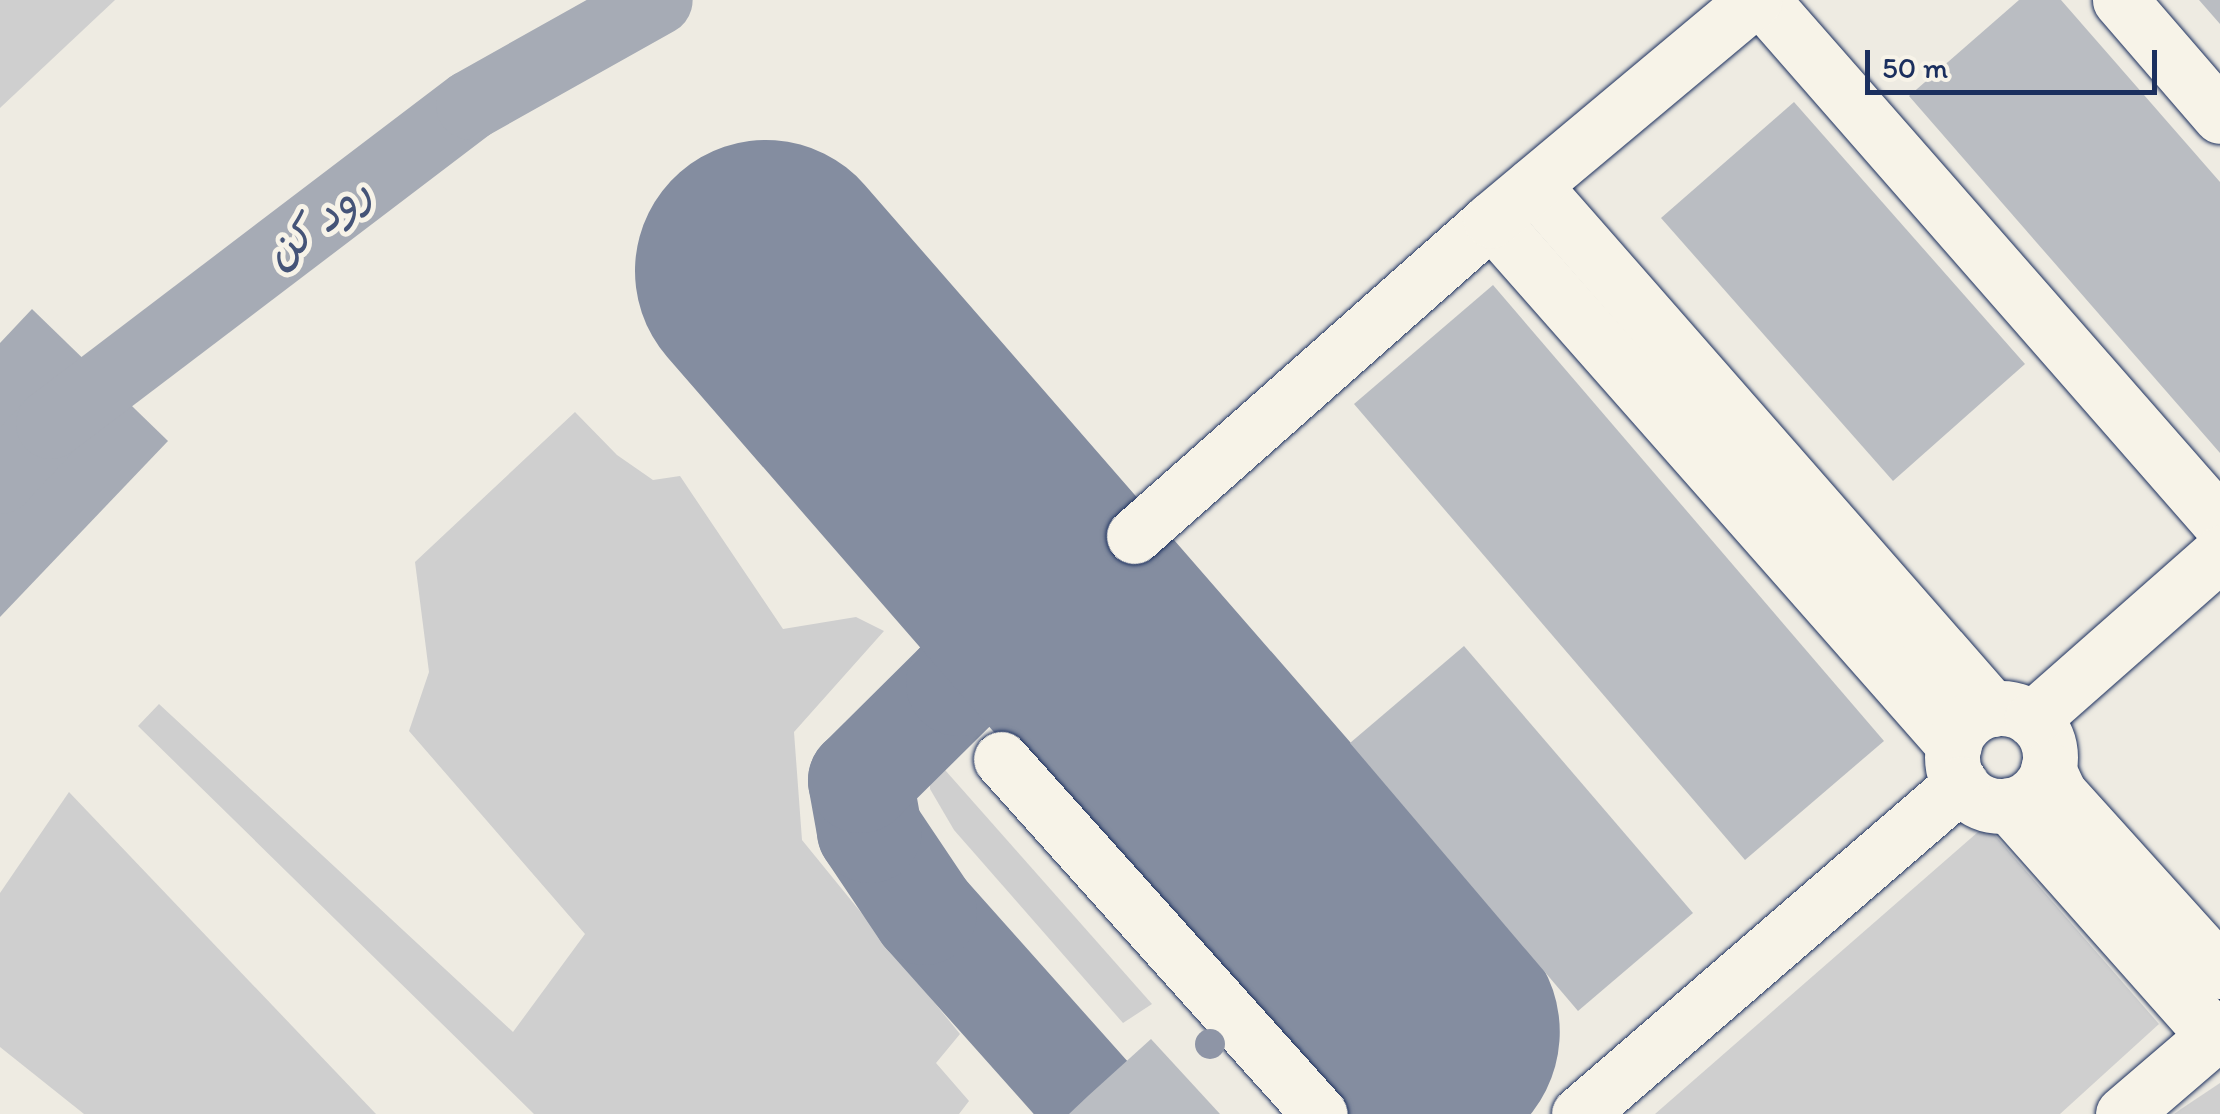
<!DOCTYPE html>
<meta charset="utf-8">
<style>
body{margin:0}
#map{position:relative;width:2220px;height:1114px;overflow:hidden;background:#eeebe2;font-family:Itim,"Playpen Sans Arabic",sans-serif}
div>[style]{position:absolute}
.green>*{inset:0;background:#cfcfcf}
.water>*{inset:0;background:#a6abb5}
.river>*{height:70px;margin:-35px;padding:0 35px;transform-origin:35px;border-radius:35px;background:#a6abb5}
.taxiway>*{height:105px;margin:-52.5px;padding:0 52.5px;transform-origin:52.5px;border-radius:52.5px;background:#848da0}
.runway>*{height:262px;margin:-131px;padding:0 131px;transform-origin:131px;border-radius:131px;background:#848da0}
.building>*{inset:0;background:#babdc2}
.roads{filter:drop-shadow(0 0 2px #1b2f5e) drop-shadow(0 0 2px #1b2f5e)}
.minor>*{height:55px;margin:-27.5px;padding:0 27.5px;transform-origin:27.5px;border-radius:27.5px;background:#f7f3e8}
.minor>.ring{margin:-27.5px;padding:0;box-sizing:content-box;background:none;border:55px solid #f7f3e8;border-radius:50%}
.trees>*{width:30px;height:30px;margin:-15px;border-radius:50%;background:#8e95a6}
span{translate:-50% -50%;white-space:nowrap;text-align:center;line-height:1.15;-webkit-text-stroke:10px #f7f3e8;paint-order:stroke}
.water-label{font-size:45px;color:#455478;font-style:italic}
.scale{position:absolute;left:1865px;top:50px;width:292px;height:45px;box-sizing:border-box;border:5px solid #1b2f5e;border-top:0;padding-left:12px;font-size:30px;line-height:35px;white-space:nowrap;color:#1b2f5e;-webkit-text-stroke:8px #f7f3e8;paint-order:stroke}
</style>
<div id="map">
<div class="green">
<div style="clip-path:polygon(0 0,115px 0,0 108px)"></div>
<div style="clip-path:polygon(575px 412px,617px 455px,653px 480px,680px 476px,783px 629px,856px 617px,884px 631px,794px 732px,802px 840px,960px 1034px,936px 1063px,969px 1101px,959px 1114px,534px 1114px,138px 726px,159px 704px,513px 1032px,585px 934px,409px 731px,429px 672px,415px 562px)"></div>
<div style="clip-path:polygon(930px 753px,1152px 1004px,1123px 1023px,954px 830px,930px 789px)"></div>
<div style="clip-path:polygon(69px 792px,376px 1114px,84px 1114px,0 1047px,0 893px)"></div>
<div style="clip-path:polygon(1986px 825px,2159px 1024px,2060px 1114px,1655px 1114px)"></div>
<div style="clip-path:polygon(2220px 1083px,2220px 1114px,2174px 1114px,2181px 1109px)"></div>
</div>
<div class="water">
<div style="clip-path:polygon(32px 309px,168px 441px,0 617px,0 343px)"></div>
</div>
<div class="river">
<div style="left:0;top:479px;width:75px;rotate:-47.2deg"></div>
<div style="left:51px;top:424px;width:527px;rotate:-37.22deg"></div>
<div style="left:471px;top:105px;width:214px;rotate:-29.3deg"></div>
</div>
<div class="taxiway">
<div style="left:1088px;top:1096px;width:246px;rotate:-131.7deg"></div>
<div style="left:924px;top:912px;width:99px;rotate:-123.9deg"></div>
<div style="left:869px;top:830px;width:51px;rotate:-100.2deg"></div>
<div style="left:860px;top:780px;width:138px;rotate:-44.7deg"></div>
<div style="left:958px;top:683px;width:74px;rotate:-29deg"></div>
<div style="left:1023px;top:647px;width:47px;rotate:3.7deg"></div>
<div style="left:1070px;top:650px;width:55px;rotate:28deg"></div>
</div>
<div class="runway">
<div style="left:766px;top:271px;width:1009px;rotate:48.94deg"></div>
</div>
<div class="building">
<div style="clip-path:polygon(2019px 0,2061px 0,2220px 182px,2220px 453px,1909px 96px)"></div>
<div style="clip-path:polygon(2199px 0,2220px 0,2220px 24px)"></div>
<div style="clip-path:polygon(1794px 102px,2025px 364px,1893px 481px,1661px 218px)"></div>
<div style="clip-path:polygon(1493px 285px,1884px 741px,1745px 860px,1354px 404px)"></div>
<div style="clip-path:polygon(1464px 646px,1693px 913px,1578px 1011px,1350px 743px)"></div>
<div style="clip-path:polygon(1151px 1039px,1220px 1114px,1069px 1114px,1088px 1096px)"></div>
</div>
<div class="roads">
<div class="minor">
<div style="left:1762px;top:0;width:695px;rotate:48.79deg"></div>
<div style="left:2120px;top:0;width:153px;rotate:49.2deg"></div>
<div style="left:1533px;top:185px;width:697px;rotate:48.78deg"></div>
<div style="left:1491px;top:220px;width:700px;rotate:48.59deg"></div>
<div style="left:1134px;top:536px;width:477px;rotate:-41.5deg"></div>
<div style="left:1491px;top:220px;width:343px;rotate:-39.9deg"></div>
<div class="ring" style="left:1952px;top:708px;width:43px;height:43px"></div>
<div style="left:2032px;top:719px;width:251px;rotate:-41.4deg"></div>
<div style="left:1001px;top:759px;width:477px;rotate:48.1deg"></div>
<div style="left:2048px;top:769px;width:26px;rotate:65deg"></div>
<div style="left:2059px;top:793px;width:240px;rotate:47.9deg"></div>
<div style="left:2009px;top:805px;width:309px;rotate:48.4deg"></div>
<div style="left:1579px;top:1114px;width:505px;rotate:-40.82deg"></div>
<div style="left:2123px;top:1114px;width:128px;rotate:-40.6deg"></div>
</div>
</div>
<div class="trees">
<div style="left:1210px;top:1044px"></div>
</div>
<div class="water-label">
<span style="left:317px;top:222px;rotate:-37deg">رود کن</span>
</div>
<div class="scale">50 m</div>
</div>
